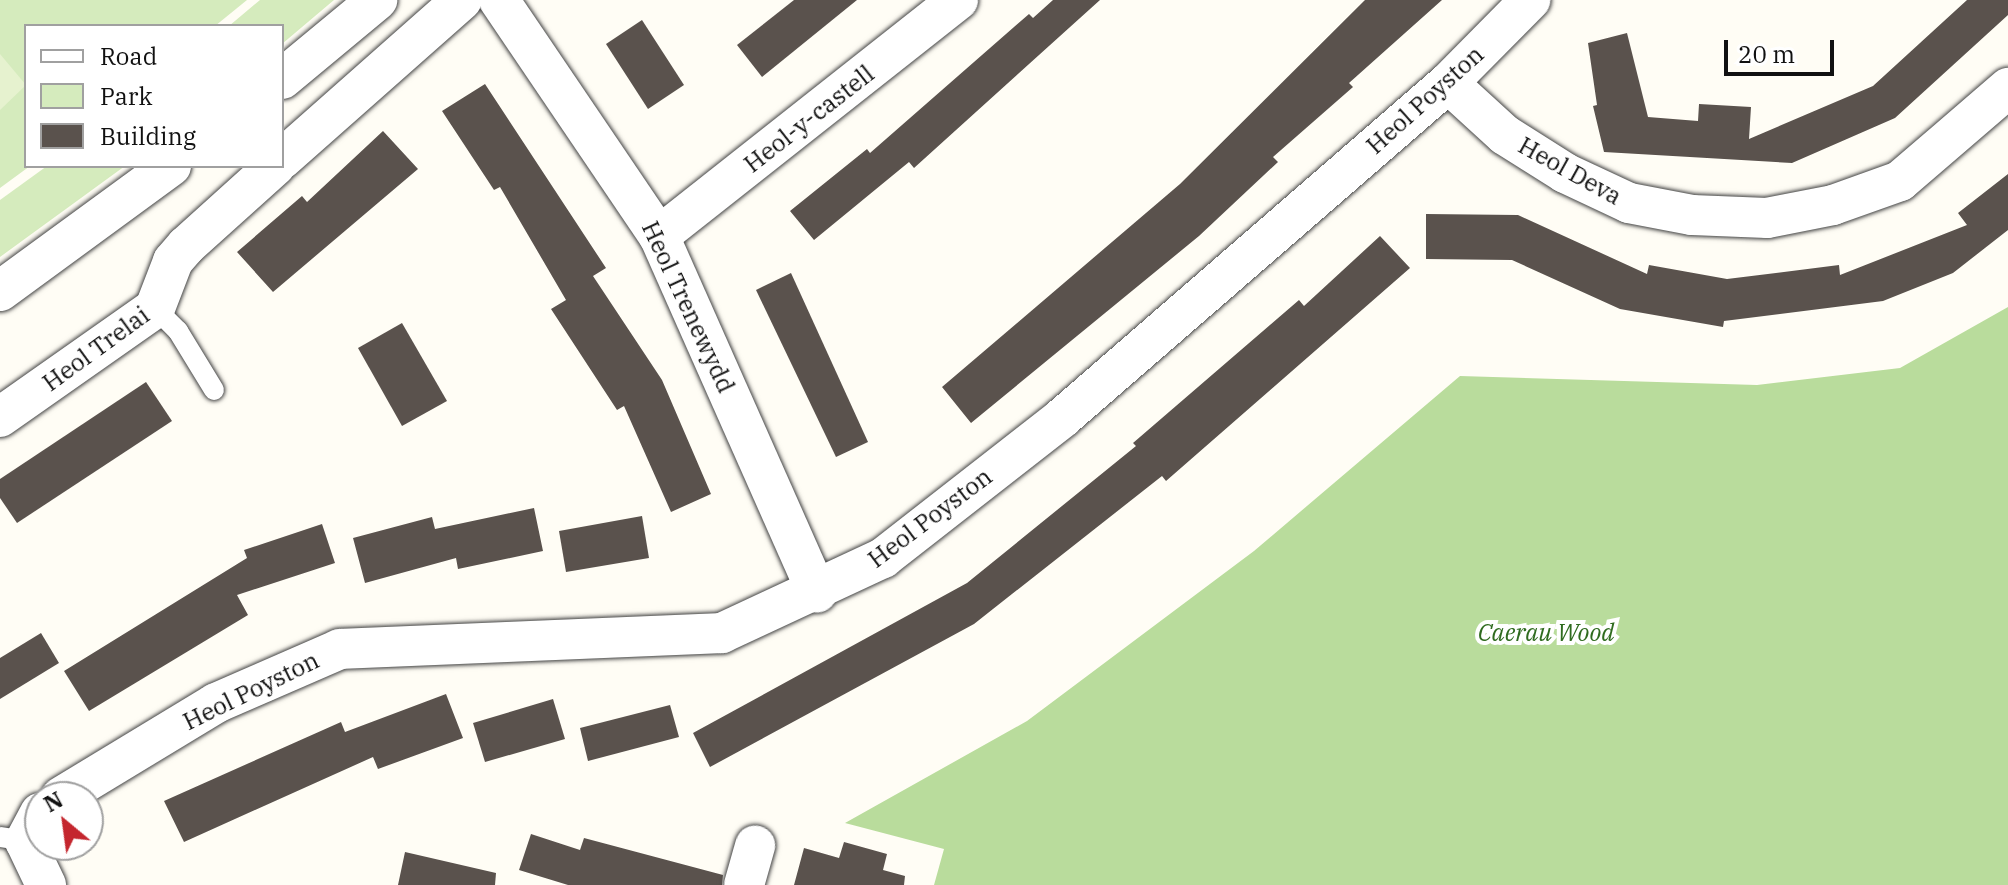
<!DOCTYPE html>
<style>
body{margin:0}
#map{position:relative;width:2008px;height:885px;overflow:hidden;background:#fffdf5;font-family:"IBM Plex Serif",serif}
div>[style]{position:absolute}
.green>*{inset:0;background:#d5ebbd}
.forest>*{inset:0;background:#b9dc9c}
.pitch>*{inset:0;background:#e6f2cf}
.building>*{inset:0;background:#5a524d}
.roads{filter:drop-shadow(0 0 2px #444) drop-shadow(0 0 2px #444)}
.service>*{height:20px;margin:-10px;padding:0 10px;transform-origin:10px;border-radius:10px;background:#fff}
.minor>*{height:40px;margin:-20px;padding:0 20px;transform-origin:20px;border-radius:20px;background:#fff}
span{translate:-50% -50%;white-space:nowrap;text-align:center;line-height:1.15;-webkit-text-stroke:8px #fff;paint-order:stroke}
.street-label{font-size:24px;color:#111}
.park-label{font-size:24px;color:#2f6b1f;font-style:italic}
.legend{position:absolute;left:24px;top:24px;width:260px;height:144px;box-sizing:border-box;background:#fff;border:2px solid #a0a0a0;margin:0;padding:10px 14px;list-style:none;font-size:24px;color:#111}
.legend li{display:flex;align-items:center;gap:16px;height:40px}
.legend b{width:40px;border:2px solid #a0a0a0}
.north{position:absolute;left:24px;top:781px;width:80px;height:80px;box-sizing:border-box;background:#fff;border:2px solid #a0a0a0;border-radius:50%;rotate:331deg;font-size:22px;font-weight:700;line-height:32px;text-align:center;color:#111}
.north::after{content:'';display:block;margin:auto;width:28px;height:36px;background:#c4262e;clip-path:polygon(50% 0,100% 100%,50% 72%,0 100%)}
.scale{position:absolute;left:1724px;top:40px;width:110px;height:36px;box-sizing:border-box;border:4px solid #111;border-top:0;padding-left:10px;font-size:24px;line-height:28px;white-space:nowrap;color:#111;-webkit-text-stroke:6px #fff;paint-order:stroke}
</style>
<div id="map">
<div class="green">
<div style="clip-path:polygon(0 0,247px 0,215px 26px,26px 26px,26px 166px,30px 166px,0 188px)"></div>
<div style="clip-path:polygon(260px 0,334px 0,282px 44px,282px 26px,229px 26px)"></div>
<div style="clip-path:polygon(47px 166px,125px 166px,0 257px,0 200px)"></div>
</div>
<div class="forest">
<div style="clip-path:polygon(2008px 307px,2008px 885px,934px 885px,944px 849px,845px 823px,1027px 721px,1254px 551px,1460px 376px,1757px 385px,1900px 368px)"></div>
</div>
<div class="pitch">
<div style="clip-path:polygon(0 54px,26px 85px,0 110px)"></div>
</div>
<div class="building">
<div style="clip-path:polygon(794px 0,857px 0,762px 77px,737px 45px)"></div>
<div style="clip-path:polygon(1053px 0,1100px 0,914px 168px,909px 162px,814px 240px,790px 211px,867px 149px,870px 153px,1029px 14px,1033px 18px)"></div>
<div style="clip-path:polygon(1365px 0,1442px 0,1349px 83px,1353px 87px,1273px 157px,1278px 162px,1199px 236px,971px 423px,942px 387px,1180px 184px)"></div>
<div style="clip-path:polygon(1967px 0,2008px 0,2008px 15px,1895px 118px,1792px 163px,1604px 152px,1593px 106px,1597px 105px,1588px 43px,1627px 33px,1648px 117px,1698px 121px,1699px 104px,1751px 107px,1749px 139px,1873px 86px)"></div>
<div style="clip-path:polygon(642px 20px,684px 85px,648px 109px,606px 44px)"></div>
<div style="clip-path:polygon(485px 84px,606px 268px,593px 276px,662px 380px,711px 494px,671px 512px,624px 406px,617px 410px,551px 309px,566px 300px,500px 187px,494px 190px,442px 111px)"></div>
<div style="clip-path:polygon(383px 131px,418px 169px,273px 292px,237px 252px,302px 196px,307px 202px)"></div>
<div style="clip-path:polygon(2008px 174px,2008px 230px,1953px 273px,1883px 301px,1724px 321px,1723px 327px,1620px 309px,1512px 260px,1426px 259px,1426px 214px,1518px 215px,1647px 274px,1649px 265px,1727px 279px,1839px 265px,1840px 275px,1967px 225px,1958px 213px)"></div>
<div style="clip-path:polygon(1380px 236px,1410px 268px,1166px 481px,1162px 476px,974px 624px,710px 767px,693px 733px,967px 583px,1136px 446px,1133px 443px,1299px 300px,1304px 306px)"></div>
<div style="clip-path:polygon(791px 273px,868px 442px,836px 457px,756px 290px)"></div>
<div style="clip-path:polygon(402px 323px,447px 401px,402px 426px,358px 348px)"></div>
<div style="clip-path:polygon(146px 382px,172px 421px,17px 523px,0 498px,0 479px)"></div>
<div style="clip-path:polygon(534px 508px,543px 551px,458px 569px,456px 558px,365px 583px,353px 538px,432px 517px,435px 529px)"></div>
<div style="clip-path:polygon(642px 516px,649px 558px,566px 572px,559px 531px)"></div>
<div style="clip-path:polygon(322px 524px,335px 563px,237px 595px,248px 615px,89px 711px,64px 671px,247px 558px,244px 550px)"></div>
<div style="clip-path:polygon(41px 633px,59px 663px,0 699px,0 658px)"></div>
<div style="clip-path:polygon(446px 694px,463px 738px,378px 769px,373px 757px,184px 842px,164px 801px,341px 722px,345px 732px)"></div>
<div style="clip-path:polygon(553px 699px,565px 739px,485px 762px,473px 723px)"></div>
<div style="clip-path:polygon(670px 705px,679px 737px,588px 761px,580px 728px)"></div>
<div style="clip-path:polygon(531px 834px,580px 850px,584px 838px,723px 875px,722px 885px,568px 885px,519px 870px)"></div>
<div style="clip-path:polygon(844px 842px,887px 854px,883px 870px,905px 876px,904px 885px,794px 885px,804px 848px,839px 858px)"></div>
<div style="clip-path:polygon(405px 852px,496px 873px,495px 885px,398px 885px)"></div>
</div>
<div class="roads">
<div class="service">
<div style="left:155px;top:308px;width:33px;rotate:45deg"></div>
<div style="left:178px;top:331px;width:69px;rotate:58.6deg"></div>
<div style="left:0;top:837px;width:25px;rotate:9deg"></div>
</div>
<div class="minor">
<div style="left:499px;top:0;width:285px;rotate:55.9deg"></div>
<div style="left:659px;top:236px;width:390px;rotate:66.1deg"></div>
<div style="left:282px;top:79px;width:124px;rotate:-39.7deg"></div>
<div style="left:1448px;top:83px;width:77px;rotate:42.4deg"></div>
<div style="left:1505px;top:135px;width:71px;rotate:32.3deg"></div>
<div style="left:1565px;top:173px;width:71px;rotate:25.1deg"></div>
<div style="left:1629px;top:203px;width:64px;rotate:10.8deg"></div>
<div style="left:1692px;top:215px;width:75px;rotate:2.3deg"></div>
<div style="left:1767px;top:218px;width:67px;rotate:-11.1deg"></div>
<div style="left:1833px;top:205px;width:71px;rotate:-19.7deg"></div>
<div style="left:1900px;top:181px;width:143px;rotate:-40.7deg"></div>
<div style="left:282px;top:159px;width:240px;rotate:-41.5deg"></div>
<div style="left:659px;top:236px;width:381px;rotate:-38.3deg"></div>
<div style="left:0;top:291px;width:212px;rotate:-36.2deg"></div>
<div style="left:0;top:417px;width:189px;rotate:-35.1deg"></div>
<div style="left:155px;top:308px;width:50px;rotate:-69deg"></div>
<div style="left:173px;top:261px;width:20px;rotate:-49deg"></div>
<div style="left:186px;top:246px;width:120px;rotate:-42deg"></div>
<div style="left:61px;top:797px;width:181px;rotate:-31.2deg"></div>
<div style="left:216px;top:703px;width:135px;rotate:-23.5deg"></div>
<div style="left:340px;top:649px;width:382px;rotate:-2.4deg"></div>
<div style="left:722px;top:633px;width:178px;rotate:-25deg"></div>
<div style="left:883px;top:558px;width:227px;rotate:-38deg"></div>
<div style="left:1062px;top:418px;width:511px;rotate:-40.95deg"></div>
<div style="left:1448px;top:83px;width:117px;rotate:-45.3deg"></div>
<div style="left:40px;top:813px;width:32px;rotate:118deg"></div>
<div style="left:25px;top:841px;width:49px;rotate:64.5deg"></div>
<div style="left:744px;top:885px;width:41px;rotate:-74.2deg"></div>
</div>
</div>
<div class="street-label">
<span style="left:1425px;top:100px;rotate:-42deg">Heol Poyston</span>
<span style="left:809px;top:119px;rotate:-38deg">Heol-y-castell</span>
<span style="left:1570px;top:171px;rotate:29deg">Heol Deva</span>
<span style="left:688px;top:307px;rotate:65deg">Heol Trenewydd</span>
<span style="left:96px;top:349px;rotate:-36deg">Heol Trelai</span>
<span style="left:930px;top:518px;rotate:-37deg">Heol Poyston</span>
<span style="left:251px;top:691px;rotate:-26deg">Heol Poyston</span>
</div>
<div class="park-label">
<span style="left:1546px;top:633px">Caerau Wood</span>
</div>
<ul class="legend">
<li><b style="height:10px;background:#fff"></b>Road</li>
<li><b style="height:22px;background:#d5ebbd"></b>Park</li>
<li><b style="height:22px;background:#5a524d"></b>Building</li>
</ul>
<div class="north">N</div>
<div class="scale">20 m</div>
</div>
